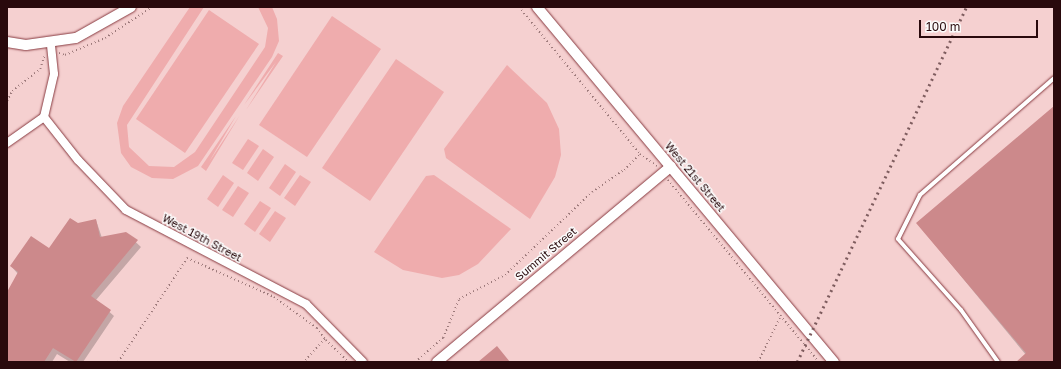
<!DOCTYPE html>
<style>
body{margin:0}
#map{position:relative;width:1061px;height:369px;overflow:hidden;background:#f5d0d0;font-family:"Golos Text",sans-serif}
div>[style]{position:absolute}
.green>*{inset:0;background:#efacad}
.shadow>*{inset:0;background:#0003}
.building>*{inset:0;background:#cc898b}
.path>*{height:1.5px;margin-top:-0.75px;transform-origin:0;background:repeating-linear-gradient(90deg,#9c797a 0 1px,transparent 0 4px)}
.roads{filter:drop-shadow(0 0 1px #883a40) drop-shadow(0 0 1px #883a40)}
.service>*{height:4px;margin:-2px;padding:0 2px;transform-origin:2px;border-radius:2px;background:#fff}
.minor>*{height:8px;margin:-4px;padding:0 4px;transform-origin:4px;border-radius:4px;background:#fff}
.tertiary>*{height:10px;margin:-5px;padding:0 5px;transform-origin:5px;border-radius:5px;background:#fff}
.rail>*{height:2.5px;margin-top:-1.25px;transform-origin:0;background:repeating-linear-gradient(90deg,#7d5b5d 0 2px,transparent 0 6px)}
span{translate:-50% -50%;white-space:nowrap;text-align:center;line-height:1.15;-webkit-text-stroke:3px #fbfbfb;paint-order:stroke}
.street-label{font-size:11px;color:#29090c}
.frame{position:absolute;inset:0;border:8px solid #29090c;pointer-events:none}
.scale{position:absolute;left:919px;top:20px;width:119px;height:18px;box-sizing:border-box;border:2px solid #29090c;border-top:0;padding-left:5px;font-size:12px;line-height:14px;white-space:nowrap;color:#29090c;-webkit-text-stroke:3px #fbfbfb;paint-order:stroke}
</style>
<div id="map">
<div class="green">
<div style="clip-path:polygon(190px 7px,204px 7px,127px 125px,129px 147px,149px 166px,174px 167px,195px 152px,265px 47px,268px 28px,258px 7px,272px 7px,277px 19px,279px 41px,272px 57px,198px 166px,173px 179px,152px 178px,131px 167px,121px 153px,117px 123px,123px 106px)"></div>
<div style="clip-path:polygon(209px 10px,259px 44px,185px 153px,136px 119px)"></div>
<div style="clip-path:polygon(332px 16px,381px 49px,307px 157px,259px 125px)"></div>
<div style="clip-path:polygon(278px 53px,283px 56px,246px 110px,276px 62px,244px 105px)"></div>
<div style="clip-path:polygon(396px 59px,444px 92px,370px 201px,322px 168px)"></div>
<div style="clip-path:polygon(507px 65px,547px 103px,559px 129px,561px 155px,555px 177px,530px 219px,446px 158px,444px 149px)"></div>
<div style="clip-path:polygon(240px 115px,206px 171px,201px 167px,236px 116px,209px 162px)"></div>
<div style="clip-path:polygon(248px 139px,259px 146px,243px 170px,232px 163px)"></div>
<div style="clip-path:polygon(263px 149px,274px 157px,258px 181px,247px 173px)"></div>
<div style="clip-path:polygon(285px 164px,296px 172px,280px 196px,269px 188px)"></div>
<div style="clip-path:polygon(223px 175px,234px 183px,218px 207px,207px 199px)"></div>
<div style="clip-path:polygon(300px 175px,311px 182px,295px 206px,284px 198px)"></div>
<div style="clip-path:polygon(434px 175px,511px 229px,478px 264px,459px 275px,442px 278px,403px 270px,374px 252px,426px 176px)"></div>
<div style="clip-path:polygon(238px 186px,249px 193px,233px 217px,222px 210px)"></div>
<div style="clip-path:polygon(260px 201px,271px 208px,255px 232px,244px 224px)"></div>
<div style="clip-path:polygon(275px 211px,286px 218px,270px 242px,259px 234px)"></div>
</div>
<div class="shadow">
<div style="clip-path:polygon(1054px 107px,1054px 362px,1022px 362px,1026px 355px,917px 223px)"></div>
<div style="clip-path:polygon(96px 220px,102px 238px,126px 233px,141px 247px,96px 300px,114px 316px,83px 362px,70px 362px,57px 354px,52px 362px,7px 362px,7px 293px,18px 274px,11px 266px,50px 250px,77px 224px)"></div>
</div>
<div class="building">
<div style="clip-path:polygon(1054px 106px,1054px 362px,1016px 362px,1026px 353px,916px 223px)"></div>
<div style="clip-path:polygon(70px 218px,78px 223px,96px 219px,100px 237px,126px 232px,138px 240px,91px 296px,111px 310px,76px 362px,53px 348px,44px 362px,7px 362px,7px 292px,18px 272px,10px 266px,31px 236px,49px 248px)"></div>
<div style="clip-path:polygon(497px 346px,510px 362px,478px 362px)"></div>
</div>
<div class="path">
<div style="left:519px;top:7px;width:190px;rotate:50.5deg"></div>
<div style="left:640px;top:154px;width:21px;rotate:35deg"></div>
<div style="left:59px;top:53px;width:6px;rotate:18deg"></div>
<div style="left:65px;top:55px;width:43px;rotate:-23deg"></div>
<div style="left:105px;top:38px;width:56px;rotate:-33.4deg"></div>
<div style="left:7px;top:101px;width:11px;rotate:-63deg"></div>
<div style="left:12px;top:91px;width:36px;rotate:-38deg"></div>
<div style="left:40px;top:69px;width:13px;rotate:-72deg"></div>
<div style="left:668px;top:180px;width:236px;rotate:50.3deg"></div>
<div style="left:326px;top:340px;width:32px;rotate:44deg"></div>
<div style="left:118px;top:362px;width:125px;rotate:-56.4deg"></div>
<div style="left:187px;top:258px;width:95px;rotate:24.1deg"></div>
<div style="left:274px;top:297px;width:53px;rotate:35.8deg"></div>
<div style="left:317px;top:328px;width:14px;rotate:54deg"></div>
<div style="left:325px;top:339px;width:31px;rotate:132deg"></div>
<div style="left:415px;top:362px;width:37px;rotate:-41deg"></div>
<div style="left:443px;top:338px;width:42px;rotate:-67.7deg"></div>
<div style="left:459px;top:299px;width:52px;rotate:-27.6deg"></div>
<div style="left:505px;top:275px;width:120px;rotate:-43.7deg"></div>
<div style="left:592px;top:192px;width:39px;rotate:-35deg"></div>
<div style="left:624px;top:170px;width:23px;rotate:-45deg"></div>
<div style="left:758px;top:362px;width:52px;rotate:-63.9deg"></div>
</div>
<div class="roads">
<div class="service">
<div style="left:998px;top:362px;width:64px;rotate:-125.4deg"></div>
<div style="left:961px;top:310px;width:95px;rotate:-131.6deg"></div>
<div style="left:898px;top:239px;width:49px;rotate:-63.4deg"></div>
<div style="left:920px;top:195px;width:178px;rotate:-41.1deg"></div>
</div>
<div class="minor">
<div style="left:44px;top:117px;width:55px;rotate:51.7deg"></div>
<div style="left:78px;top:160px;width:69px;rotate:46.2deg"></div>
<div style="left:126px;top:210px;width:203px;rotate:27.6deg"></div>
<div style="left:306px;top:304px;width:81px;rotate:45.5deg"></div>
<div style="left:7px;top:143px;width:45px;rotate:-35.1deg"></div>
<div style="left:44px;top:117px;width:44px;rotate:-76.9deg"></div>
<div style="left:54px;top:74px;width:31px;rotate:-96deg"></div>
</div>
<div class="tertiary">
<div style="left:537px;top:7px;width:463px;rotate:50.1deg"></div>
<div style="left:7px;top:42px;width:19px;rotate:9deg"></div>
<div style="left:26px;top:45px;width:50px;rotate:-8deg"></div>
<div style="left:76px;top:38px;width:63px;rotate:-29.4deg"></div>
<div style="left:437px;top:362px;width:305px;rotate:-39.9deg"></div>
</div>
</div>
<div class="rail">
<div style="left:797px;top:362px;width:393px;rotate:-64.5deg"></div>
</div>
<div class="street-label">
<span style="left:695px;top:177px;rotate:50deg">West 21st Street</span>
<span style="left:202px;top:238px;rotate:28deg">West 19th Street</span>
<span style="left:546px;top:254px;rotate:-40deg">Summit Street</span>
</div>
<div class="frame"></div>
<div class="scale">100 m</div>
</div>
